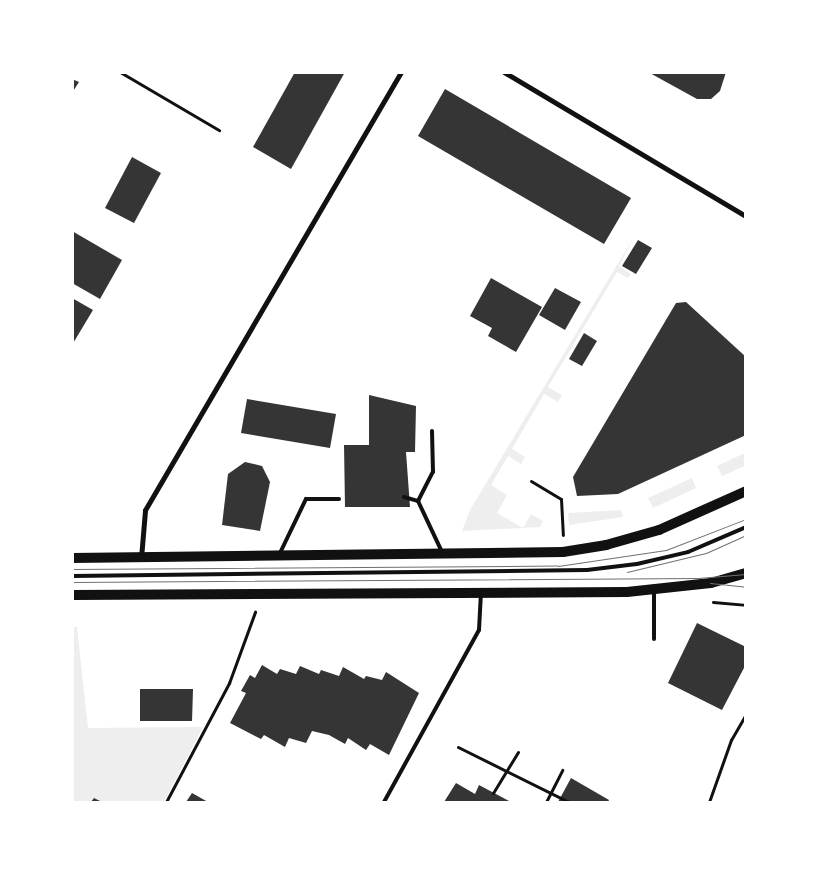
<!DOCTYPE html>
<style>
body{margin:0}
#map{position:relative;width:818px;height:875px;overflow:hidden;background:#fff;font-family:Karla,sans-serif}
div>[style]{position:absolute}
.green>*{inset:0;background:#eee}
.building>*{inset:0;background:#353535}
.path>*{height:3px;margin:-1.5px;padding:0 1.5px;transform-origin:1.5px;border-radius:1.5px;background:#111}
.service>*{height:4px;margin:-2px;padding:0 2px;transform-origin:2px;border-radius:2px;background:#111}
.minor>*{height:5px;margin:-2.5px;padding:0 2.5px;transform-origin:2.5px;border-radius:2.5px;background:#111}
.secondary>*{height:10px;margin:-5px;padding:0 5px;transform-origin:5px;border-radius:5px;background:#111}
.tram>*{height:1px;margin:-0.5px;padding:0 0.5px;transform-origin:0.5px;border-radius:0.5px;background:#707070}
span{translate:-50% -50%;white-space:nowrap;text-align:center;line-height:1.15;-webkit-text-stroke:4px #fff;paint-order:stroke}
.frame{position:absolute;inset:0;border:74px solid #fff;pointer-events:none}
</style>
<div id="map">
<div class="green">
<div style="clip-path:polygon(635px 235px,619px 266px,631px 274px,628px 278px,617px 272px,548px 387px,562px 395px,558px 402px,544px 394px,512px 449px,525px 457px,521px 464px,508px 456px,491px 485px,507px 495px,497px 513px,523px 528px,531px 514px,543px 521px,540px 527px,462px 531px,470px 510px)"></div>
<div style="clip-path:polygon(745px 453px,745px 466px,722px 476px,717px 466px)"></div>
<div style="clip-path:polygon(692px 478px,696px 488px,653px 508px,648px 498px)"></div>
<div style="clip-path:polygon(621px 510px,623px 517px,569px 525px,568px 513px)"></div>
<div style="clip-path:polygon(72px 627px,77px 627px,88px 728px,203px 727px,164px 802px,73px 802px)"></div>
</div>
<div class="building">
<div style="clip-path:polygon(295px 72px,345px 72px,291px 169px,253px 147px)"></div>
<div style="clip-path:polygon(648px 72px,726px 72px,720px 91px,711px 99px,697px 99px)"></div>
<div style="clip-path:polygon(72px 79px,79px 82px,72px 93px)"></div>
<div style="clip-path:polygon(445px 89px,631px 198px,604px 244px,418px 136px)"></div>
<div style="clip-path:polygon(132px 157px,161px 173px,134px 223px,105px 208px)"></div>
<div style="clip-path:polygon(72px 231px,122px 260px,100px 299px,72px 283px)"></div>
<div style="clip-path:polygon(638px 240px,652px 248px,636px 274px,622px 266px)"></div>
<div style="clip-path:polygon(491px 278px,542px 307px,516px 352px,488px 336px,492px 328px,470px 316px)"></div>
<div style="clip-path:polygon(555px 288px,581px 302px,565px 330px,539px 315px)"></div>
<div style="clip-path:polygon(72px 298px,93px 310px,72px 345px)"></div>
<div style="clip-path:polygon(686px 302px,746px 357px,746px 435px,618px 494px,577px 496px,573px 477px,676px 303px)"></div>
<div style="clip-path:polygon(584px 333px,597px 341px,582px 366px,569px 359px)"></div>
<div style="clip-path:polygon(369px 395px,416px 406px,415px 452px,406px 452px,410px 507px,345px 507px,344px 445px,369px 445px)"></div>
<div style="clip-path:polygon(247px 399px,336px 414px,330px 448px,241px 433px)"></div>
<div style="clip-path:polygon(245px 462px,262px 466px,270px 482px,260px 531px,222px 525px,228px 474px)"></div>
<div style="clip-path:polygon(697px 623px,746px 647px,746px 664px,722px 710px,668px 683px)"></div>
<div style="clip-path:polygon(262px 665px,277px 674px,280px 669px,296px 674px,300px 666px,319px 674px,321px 670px,339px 676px,343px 667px,364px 679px,366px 676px,382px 680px,386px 672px,419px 693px,389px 755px,370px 744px,366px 750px,348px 738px,345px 744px,329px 735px,312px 731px,306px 743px,289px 738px,285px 747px,264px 735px,261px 739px,230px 723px,246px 693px,241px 691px,250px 675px,255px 678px)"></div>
<div style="clip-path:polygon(140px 689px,193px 689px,192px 721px,140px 721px)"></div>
<div style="clip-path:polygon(571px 778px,609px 800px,608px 802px,558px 802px)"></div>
<div style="clip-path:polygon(456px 783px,475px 794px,479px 785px,511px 802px,444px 802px)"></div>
<div style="clip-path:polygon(192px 793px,208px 802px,186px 802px)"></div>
<div style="clip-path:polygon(94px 798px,102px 802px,91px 802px)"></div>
</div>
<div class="path">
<div style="left:120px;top:72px;width:115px;rotate:30.4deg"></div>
<div style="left:531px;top:481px;width:35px;rotate:31deg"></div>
<div style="left:561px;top:499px;width:36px;rotate:87deg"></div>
<div style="left:713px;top:602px;width:33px;rotate:5deg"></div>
<div style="left:458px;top:747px;width:124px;rotate:26.4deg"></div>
<div style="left:493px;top:793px;width:48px;rotate:-58.6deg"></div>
<div style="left:166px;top:802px;width:135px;rotate:-62.1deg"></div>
<div style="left:229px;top:683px;width:76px;rotate:-69.9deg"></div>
<div style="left:546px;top:802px;width:36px;rotate:-63deg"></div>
<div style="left:709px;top:802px;width:66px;rotate:-70.5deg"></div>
<div style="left:731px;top:740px;width:30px;rotate:-60deg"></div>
</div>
<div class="service">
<div style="left:404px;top:497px;width:15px;rotate:16deg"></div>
<div style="left:418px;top:501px;width:56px;rotate:64.8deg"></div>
<div style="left:418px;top:501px;width:33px;rotate:-63deg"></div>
<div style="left:433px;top:472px;width:41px;rotate:-91.4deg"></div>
<div style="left:280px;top:553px;width:60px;rotate:-64.3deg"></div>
<div style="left:306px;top:499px;width:33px"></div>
<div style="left:72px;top:576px;width:515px;rotate:-0.67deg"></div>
<div style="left:587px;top:570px;width:50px;rotate:-6.8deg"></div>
<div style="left:637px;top:564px;width:52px;rotate:-13.2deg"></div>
<div style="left:688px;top:552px;width:63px;rotate:-23.3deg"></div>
<div style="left:654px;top:591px;width:48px;rotate:90deg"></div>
<div style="left:384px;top:802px;width:196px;rotate:-61.1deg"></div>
<div style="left:479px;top:630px;width:37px;rotate:-87deg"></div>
</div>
<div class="minor">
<div style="left:504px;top:72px;width:282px;rotate:30.8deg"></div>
<div style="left:141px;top:558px;width:48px;rotate:-85.2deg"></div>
<div style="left:145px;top:510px;width:507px;rotate:-59.69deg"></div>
</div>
<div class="secondary">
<div style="left:72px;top:558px;width:491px;rotate:-0.7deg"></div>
<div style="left:563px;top:552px;width:44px;rotate:-9.2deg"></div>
<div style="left:606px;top:545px;width:55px;rotate:-15.8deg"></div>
<div style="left:659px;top:530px;width:95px;rotate:-24.1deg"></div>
<div style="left:72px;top:595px;width:555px;rotate:-0.31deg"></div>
<div style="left:627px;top:592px;width:84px;rotate:-6.1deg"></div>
<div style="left:711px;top:583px;width:36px;rotate:-16deg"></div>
</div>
<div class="tram">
<div style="left:72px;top:569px;width:486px;rotate:-0.4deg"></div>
<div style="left:558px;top:566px;width:109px;rotate:-8.4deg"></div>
<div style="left:666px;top:550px;width:86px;rotate:-21.2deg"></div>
<div style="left:627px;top:572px;width:81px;rotate:-13.5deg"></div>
<div style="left:706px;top:553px;width:44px;rotate:-24.2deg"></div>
<div style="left:72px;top:582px;width:626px;rotate:-0.37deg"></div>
<div style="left:698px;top:578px;width:48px;rotate:-4.8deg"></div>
<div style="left:710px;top:583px;width:36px;rotate:6deg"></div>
</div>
<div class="frame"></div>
</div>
